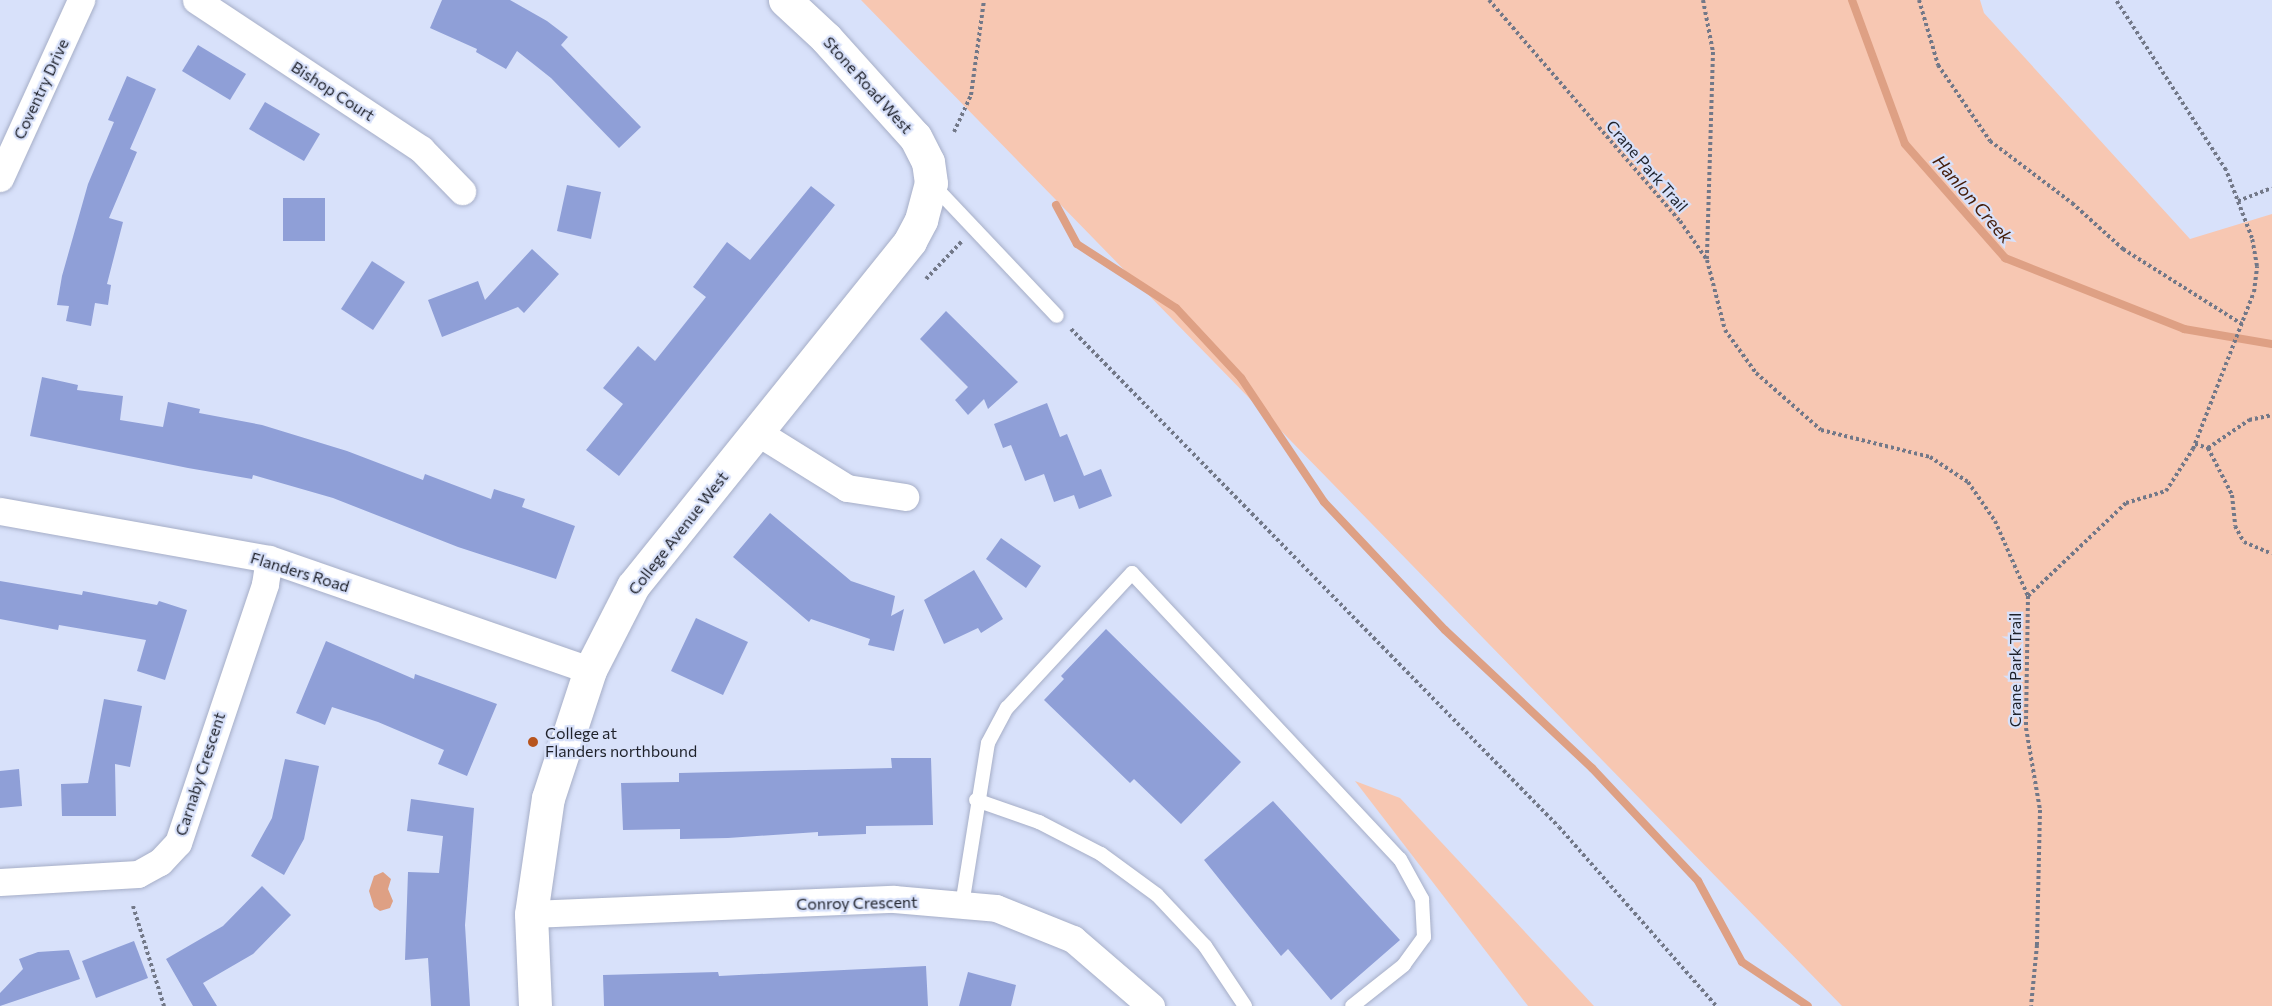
<!DOCTYPE html>
<style>
body{margin:0}
#map{position:relative;width:2272px;height:1006px;overflow:hidden;background:#d8e1fa;font-family:Commissioner,sans-serif}
div>[style]{position:absolute}
.green>*{inset:0;background:#f7c7b2}
.water>*{inset:0;background:#dea084}
.stream>*{height:8px;margin:-4px;padding:0 4px;transform-origin:4px;border-radius:4px;background:#dea084}
.building>*{inset:0;background:#8f9fd7}
.path>*{height:4px;margin-top:-2px;transform-origin:0;background:repeating-linear-gradient(90deg,#727888 0 3px,transparent 0 6px)}
.roads{filter:drop-shadow(0 0 2px #a6aec7) drop-shadow(0 0 2px #a6aec7)}
.lane>*{height:14px;margin:-7px;padding:0 7px;transform-origin:7px;border-radius:7px;background:#fff}
.street>*{height:27px;margin:-13.5px;padding:0 13.5px;transform-origin:13.5px;border-radius:13.5px;background:#fff}
.secondary>*{height:33px;margin:-16.5px;padding:0 16.5px;transform-origin:16.5px;border-radius:16.5px;background:#fff}
.dots>*{width:16px;height:16px;translate:-50% -50%;box-sizing:border-box;border:3px solid #d8e1fa;border-radius:50%}
span{translate:-50% -50%;white-space:nowrap;text-align:center;line-height:1.15;-webkit-text-stroke:4.5px #d8e1fa;paint-order:stroke}
.street-label{font-size:16px;color:#1e212a}
.poi-label{font-size:16px;color:#1e212a}
.left{translate:0 -50%;text-align:left}
.water-label{font-size:18px;color:#441c08;font-style:italic}
</style>
<div id="map">
<div class="green">
<div style="clip-path:polygon(861px 0,1980px 0,1984px 13px,2190px 239px,2272px 214px,2272px 1006px,1842px 1006px)"></div>
<div style="clip-path:polygon(1355px 781px,1400px 798px,1594px 1006px,1528px 1006px)"></div>
</div>
<div class="water">
<div style="clip-path:polygon(383px 872px,391px 879px,388px 889px,393px 901px,390px 908px,380px 911px,374px 907px,369px 891px,374px 876px)"></div>
</div>
<div class="stream">
<div style="left:1852px;top:0;width:153px;rotate:69.8deg"></div>
<div style="left:1905px;top:144px;width:152px;rotate:48.7deg"></div>
<div style="left:2005px;top:258px;width:193px;rotate:21.6deg"></div>
<div style="left:2184px;top:329px;width:89px;rotate:9.7deg"></div>
<div style="left:1056px;top:205px;width:44px;rotate:61.7deg"></div>
<div style="left:1077px;top:244px;width:118px;rotate:32.9deg"></div>
<div style="left:1176px;top:308px;width:96px;rotate:47.1deg"></div>
<div style="left:1241px;top:378px;width:149px;rotate:56.2deg"></div>
<div style="left:1324px;top:502px;width:176px;rotate:46.6deg"></div>
<div style="left:1445px;top:630px;width:202px;rotate:43.2deg"></div>
<div style="left:1592px;top:768px;width:155px;rotate:46.8deg"></div>
<div style="left:1698px;top:881px;width:92px;rotate:61.5deg"></div>
<div style="left:1742px;top:962px;width:79px;rotate:33.7deg"></div>
</div>
<div class="building">
<div style="clip-path:polygon(442px 0,510px 0,547px 21px,568px 37px,561px 45px,641px 127px,619px 148px,551px 78px,517px 51px,506px 69px,476px 52px,477px 49px,430px 28px)"></div>
<div style="clip-path:polygon(198px 45px,246px 74px,230px 100px,182px 71px)"></div>
<div style="clip-path:polygon(127px 76px,156px 89px,130px 149px,137px 152px,109px 218px,123px 222px,107px 284px,111px 285px,108px 305px,95px 303px,91px 326px,66px 321px,69px 306px,57px 305px,62px 276px,88px 184px,114px 122px,108px 120px)"></div>
<div style="clip-path:polygon(265px 102px,320px 134px,304px 161px,249px 129px)"></div>
<div style="clip-path:polygon(567px 185px,601px 192px,591px 239px,557px 231px)"></div>
<div style="clip-path:polygon(811px 186px,835px 205px,619px 476px,586px 450px,623px 404px,603px 388px,638px 346px,655px 361px,706px 297px,693px 287px,727px 242px,750px 260px)"></div>
<div style="clip-path:polygon(283px 198px,325px 198px,325px 241px,283px 241px)"></div>
<div style="clip-path:polygon(532px 249px,559px 274px,524px 313px,518px 307px,442px 337px,428px 300px,478px 281px,485px 300px)"></div>
<div style="clip-path:polygon(372px 261px,405px 282px,373px 330px,341px 309px)"></div>
<div style="clip-path:polygon(946px 311px,1018px 382px,988px 409px,984px 399px,968px 415px,955px 400px,968px 387px,920px 339px)"></div>
<div style="clip-path:polygon(42px 377px,78px 385px,77px 390px,123px 396px,120px 420px,163px 427px,168px 402px,200px 409px,199px 413px,262px 425px,347px 451px,423px 480px,425px 474px,491px 499px,494px 489px,525px 499px,522px 507px,575px 526px,556px 579px,458px 547px,333px 498px,253px 475px,252px 479px,188px 468px,30px 436px)"></div>
<div style="clip-path:polygon(1047px 403px,1060px 437px,1067px 434px,1084px 476px,1101px 469px,1112px 496px,1079px 509px,1074px 495px,1054px 502px,1044px 474px,1025px 481px,1011px 445px,1003px 448px,994px 424px)"></div>
<div style="clip-path:polygon(770px 513px,851px 581px,895px 596px,891px 616px,904px 609px,894px 651px,868px 645px,870px 639px,811px 619px,809px 622px,733px 557px)"></div>
<div style="clip-path:polygon(1001px 538px,1041px 566px,1026px 588px,986px 559px)"></div>
<div style="clip-path:polygon(974px 570px,1003px 619px,981px 633px,978px 628px,944px 644px,924px 600px)"></div>
<div style="clip-path:polygon(0 581px,82px 595px,83px 591px,157px 605px,159px 601px,187px 610px,165px 680px,137px 671px,146px 640px,59px 625px,58px 630px,0 619px)"></div>
<div style="clip-path:polygon(696px 618px,748px 642px,723px 695px,671px 671px)"></div>
<div style="clip-path:polygon(1106px 629px,1241px 762px,1181px 824px,1134px 779px,1130px 783px,1044px 700px,1064px 679px,1061px 676px)"></div>
<div style="clip-path:polygon(326px 641px,414px 679px,415px 674px,497px 704px,467px 776px,438px 764px,444px 750px,378px 722px,332px 707px,325px 725px,296px 713px)"></div>
<div style="clip-path:polygon(104px 699px,142px 706px,130px 767px,115px 764px,116px 816px,62px 816px,61px 784px,88px 783px)"></div>
<div style="clip-path:polygon(891px 758px,931px 758px,933px 825px,866px 826px,866px 834px,818px 836px,818px 832px,728px 838px,680px 839px,680px 829px,623px 830px,621px 783px,679px 782px,679px 773px,892px 768px)"></div>
<div style="clip-path:polygon(285px 759px,319px 766px,304px 839px,284px 875px,251px 856px,272px 818px)"></div>
<div style="clip-path:polygon(19px 769px,22px 806px,0 808px,0 771px)"></div>
<div style="clip-path:polygon(411px 799px,474px 808px,465px 925px,470px 1006px,431px 1006px,428px 958px,405px 960px,408px 872px,439px 873px,443px 836px,407px 831px)"></div>
<div style="clip-path:polygon(1273px 801px,1400px 940px,1331px 1000px,1288px 949px,1281px 956px,1204px 860px)"></div>
<div style="clip-path:polygon(262px 886px,291px 915px,253px 954px,203px 983px,217px 1006px,193px 1006px,166px 959px,223px 926px)"></div>
<div style="clip-path:polygon(134px 941px,148px 978px,96px 998px,82px 961px)"></div>
<div style="clip-path:polygon(69px 950px,80px 979px,0 1006px,0 993px,23px 969px,19px 959px,38px 952px)"></div>
<div style="clip-path:polygon(926px 966px,928px 1006px,604px 1006px,603px 975px,718px 972px,719px 976px)"></div>
<div style="clip-path:polygon(968px 972px,1016px 985px,1011px 1006px,959px 1006px)"></div>
</div>
<div class="path">
<div style="left:1489px;top:0;width:292px;rotate:49.2deg"></div>
<div style="left:1680px;top:221px;width:47px;rotate:55.3deg"></div>
<div style="left:1707px;top:260px;width:72px;rotate:75.6deg"></div>
<div style="left:1725px;top:330px;width:53px;rotate:54.2deg"></div>
<div style="left:1756px;top:373px;width:86px;rotate:41.2deg"></div>
<div style="left:1821px;top:430px;width:112px;rotate:13.9deg"></div>
<div style="left:1930px;top:457px;width:45px;rotate:33.3deg"></div>
<div style="left:1968px;top:482px;width:47px;rotate:55.3deg"></div>
<div style="left:1995px;top:521px;width:82px;rotate:66.3deg"></div>
<div style="left:2028px;top:596px;width:132px;rotate:90.9deg"></div>
<div style="left:2026px;top:728px;width:83px;rotate:80.3deg"></div>
<div style="left:2040px;top:810px;width:135px;rotate:91.3deg"></div>
<div style="left:2037px;top:945px;width:61px;rotate:95.6deg"></div>
<div style="left:1703px;top:0;width:53px;rotate:79.1deg"></div>
<div style="left:1713px;top:52px;width:207px;rotate:91.7deg"></div>
<div style="left:1919px;top:0;width:68px;rotate:73.7deg"></div>
<div style="left:1938px;top:65px;width:92px;rotate:55.6deg"></div>
<div style="left:1990px;top:141px;width:103px;rotate:37.1deg"></div>
<div style="left:2072px;top:203px;width:69px;rotate:42deg"></div>
<div style="left:2123px;top:249px;width:142px;rotate:32.3deg"></div>
<div style="left:954px;top:132px;width:41px;rotate:-65.3deg"></div>
<div style="left:971px;top:95px;width:96px;rotate:-82.2deg"></div>
<div style="left:2238px;top:201px;width:36px;rotate:-21deg"></div>
<div style="left:926px;top:279px;width:52px;rotate:-46.5deg"></div>
<div style="left:1071px;top:329px;width:697px;rotate:45.58deg"></div>
<div style="left:1559px;top:827px;width:238px;rotate:48.7deg"></div>
<div style="left:2195px;top:444px;width:14px;rotate:17deg"></div>
<div style="left:2208px;top:448px;width:53px;rotate:62.9deg"></div>
<div style="left:2232px;top:495px;width:31px;rotate:84deg"></div>
<div style="left:2235px;top:526px;width:18px;rotate:61deg"></div>
<div style="left:2244px;top:542px;width:30px;rotate:23deg"></div>
<div style="left:2208px;top:448px;width:50px;rotate:-34.3deg"></div>
<div style="left:2249px;top:420px;width:24px;rotate:-12deg"></div>
<div style="left:2028px;top:596px;width:135px;rotate:-43.5deg"></div>
<div style="left:2126px;top:503px;width:42px;rotate:-16.7deg"></div>
<div style="left:2166px;top:491px;width:50px;rotate:-57.3deg"></div>
<div style="left:2193px;top:449px;width:168px;rotate:-68.8deg"></div>
<div style="left:2254px;top:292px;width:26px;rotate:-83deg"></div>
<div style="left:2257px;top:266px;width:28px;rotate:-100deg"></div>
<div style="left:2252px;top:238px;width:73px;rotate:-110.9deg"></div>
<div style="left:2226px;top:170px;width:202px;rotate:-122.9deg"></div>
<div style="left:133px;top:906px;width:105px;rotate:72.8deg"></div>
</div>
<div class="roads">
<div class="lane">
<div style="left:933px;top:185px;width:180px;rotate:46.6deg"></div>
<div style="left:976px;top:800px;width:67px;rotate:19.2deg"></div>
<div style="left:1039px;top:822px;width:70px;rotate:27.3deg"></div>
<div style="left:1101px;top:854px;width:69px;rotate:36.2deg"></div>
<div style="left:1157px;top:895px;width:70px;rotate:46.7deg"></div>
<div style="left:1205px;top:946px;width:72px;rotate:56.3deg"></div>
<div style="left:962px;top:905px;width:164px;rotate:-80.9deg"></div>
<div style="left:988px;top:743px;width:40px;rotate:-62deg"></div>
<div style="left:1007px;top:708px;width:184px;rotate:-47.2deg"></div>
<div style="left:1132px;top:573px;width:392px;rotate:46.9deg"></div>
<div style="left:1400px;top:859px;width:46px;rotate:61.2deg"></div>
<div style="left:1422px;top:899px;width:38px;rotate:87deg"></div>
<div style="left:1424px;top:937px;width:34px;rotate:126deg"></div>
<div style="left:1404px;top:965px;width:66px;rotate:141.7deg"></div>
</div>
<div class="street">
<div style="left:196px;top:0;width:270px;rotate:33.5deg"></div>
<div style="left:421px;top:149px;width:59px;rotate:45.7deg"></div>
<div style="left:0;top:178px;width:196px;rotate:-65.5deg"></div>
<div style="left:757px;top:432px;width:106px;rotate:31.9deg"></div>
<div style="left:847px;top:488px;width:59px;rotate:8.8deg"></div>
<div style="left:0;top:511px;width:273px;rotate:10.1deg"></div>
<div style="left:269px;top:559px;width:340px;rotate:19.1deg"></div>
<div style="left:0;top:882px;width:138px;rotate:-3.3deg"></div>
<div style="left:138px;top:874px;width:25px;rotate:-29deg"></div>
<div style="left:160px;top:862px;width:26px;rotate:-47deg"></div>
<div style="left:178px;top:843px;width:273px;rotate:-71.4deg"></div>
<div style="left:265px;top:584px;width:25px;rotate:-81deg"></div>
<div style="left:531px;top:914px;width:363px;rotate:-2.4deg"></div>
<div style="left:894px;top:899px;width:102px;rotate:5deg"></div>
<div style="left:996px;top:908px;width:83px;rotate:21.9deg"></div>
<div style="left:1073px;top:939px;width:103px;rotate:40.7deg"></div>
</div>
<div class="secondary">
<div style="left:535px;top:1006px;width:92px;rotate:-92.5deg"></div>
<div style="left:531px;top:914px;width:117px;rotate:-81.7deg"></div>
<div style="left:548px;top:798px;width:135px;rotate:-71.8deg"></div>
<div style="left:590px;top:670px;width:94px;rotate:-62.9deg"></div>
<div style="left:633px;top:586px;width:442px;rotate:-51.2deg"></div>
<div style="left:910px;top:241px;width:24px;rotate:-62deg"></div>
<div style="left:921px;top:220px;width:38px;rotate:-75deg"></div>
<div style="left:931px;top:183px;width:21px;rotate:-98deg"></div>
<div style="left:928px;top:162px;width:28px;rotate:-117deg"></div>
<div style="left:915px;top:137px;width:133px;rotate:-132deg"></div>
<div style="left:826px;top:38px;width:56px;rotate:-137.2deg"></div>
</div>
</div>
<div class="dots">
<div style="left:533px;top:742px;background:#b7541d"></div>
</div>
<div class="street-label">
<span style="left:868px;top:85px;rotate:48deg">Stone Road West</span>
<span style="left:41px;top:89px;rotate:-65deg">Coventry Drive</span>
<span style="left:333px;top:91px;rotate:33deg">Bishop Court</span>
<span style="left:1647px;top:166px;rotate:49deg">Crane Park Trail</span>
<span style="left:678px;top:533px;rotate:-52deg">College Avenue West</span>
<span style="left:300px;top:572px;rotate:17deg">Flanders Road</span>
<span style="left:2015px;top:670px;rotate:-90deg">Crane Park Trail</span>
<span style="left:200px;top:774px;rotate:-72deg">Carnaby Crescent</span>
<span style="left:857px;top:903px;rotate:-1deg">Conroy Crescent</span>
</div>
<div class="poi-label">
<span class="left" style="left:545px;top:742px">College at<br>Flanders northbound</span>
</div>
<div class="water-label">
<span style="left:1973px;top:199px;rotate:49deg">Hanlon Creek</span>
</div>
</div>
